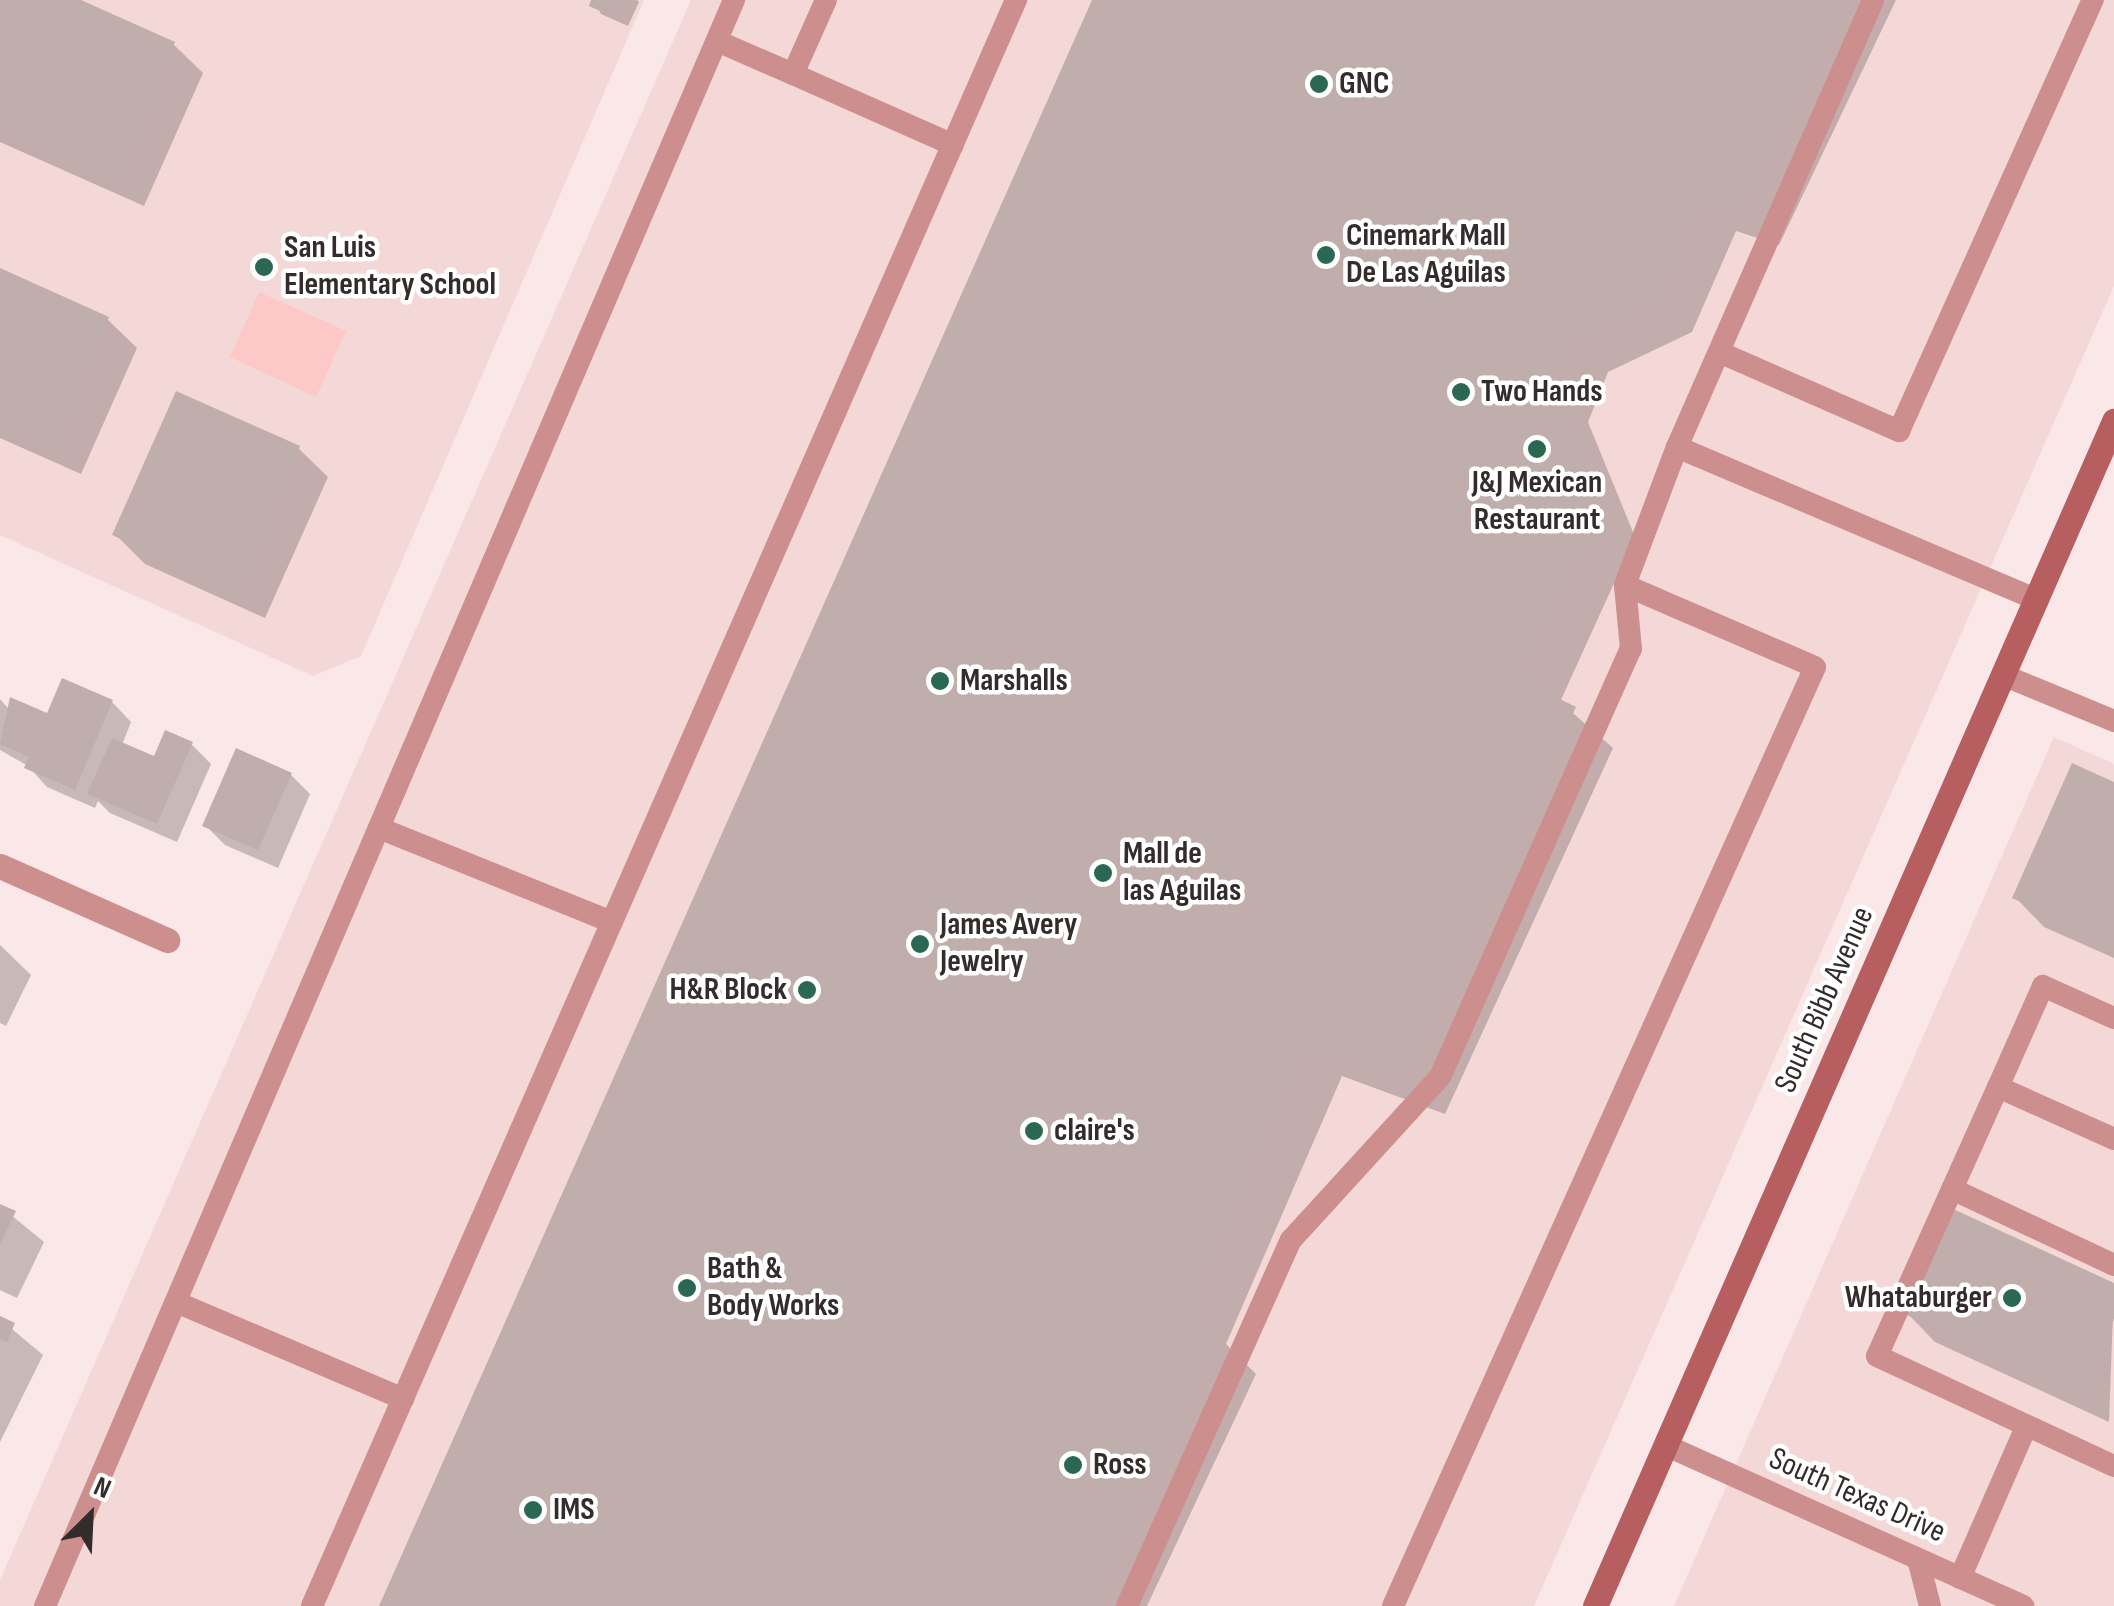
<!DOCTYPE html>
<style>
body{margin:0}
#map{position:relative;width:2114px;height:1606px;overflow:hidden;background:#fae7e7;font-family:"Sofia Sans Condensed",sans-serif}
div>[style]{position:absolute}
.built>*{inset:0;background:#f3d8d7}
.green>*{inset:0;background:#fdc8c8}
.shadow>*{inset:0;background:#0003}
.building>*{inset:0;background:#c0aead}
.service>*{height:22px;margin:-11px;padding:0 11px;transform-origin:11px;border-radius:11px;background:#cd8e8e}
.minor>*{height:25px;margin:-12.5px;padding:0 12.5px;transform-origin:12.5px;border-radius:12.5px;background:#cd8e8e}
.secondary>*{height:25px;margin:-12.5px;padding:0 12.5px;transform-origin:12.5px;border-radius:12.5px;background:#b75e61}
.dots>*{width:28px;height:28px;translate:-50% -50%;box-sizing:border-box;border:5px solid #fff;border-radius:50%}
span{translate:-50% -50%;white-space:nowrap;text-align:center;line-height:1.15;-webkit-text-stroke:9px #fff;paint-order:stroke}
.poi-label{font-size:32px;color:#342c2c;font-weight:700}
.left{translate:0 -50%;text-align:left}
.right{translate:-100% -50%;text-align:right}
.street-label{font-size:32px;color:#342c2c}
.north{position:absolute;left:40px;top:1466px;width:100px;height:100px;-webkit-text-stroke:8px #fff;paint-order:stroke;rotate:24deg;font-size:28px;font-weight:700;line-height:40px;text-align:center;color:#342c2c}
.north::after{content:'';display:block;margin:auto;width:35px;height:45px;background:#342c2c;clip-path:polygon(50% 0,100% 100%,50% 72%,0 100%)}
</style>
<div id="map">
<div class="built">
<div style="clip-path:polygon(0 0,644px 0,361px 656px,313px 676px,0 535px)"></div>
<div style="clip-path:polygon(691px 0,2114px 0,2114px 286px,1534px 1606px,0 1606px,0 1580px)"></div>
<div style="clip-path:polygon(2054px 737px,2114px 764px,2114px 1606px,1674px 1606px)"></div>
</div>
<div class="green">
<div style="clip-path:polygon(259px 292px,346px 331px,316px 397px,230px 357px)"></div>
</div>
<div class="shadow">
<div style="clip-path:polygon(0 0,74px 0,173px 44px,203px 73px,144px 206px,0 142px)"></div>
<div style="clip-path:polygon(594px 0,637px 0,639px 2px,628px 26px,601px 14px)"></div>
<div style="clip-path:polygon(1093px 0,1896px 0,1779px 245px,1736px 231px,1692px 332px,1608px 372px,1588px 422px,1635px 537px,1560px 702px,1613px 748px,1445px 1114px,1342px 1076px,1226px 1344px,1256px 1374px,1147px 1606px,381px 1606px)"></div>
<div style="clip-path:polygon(0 271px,107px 319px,137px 348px,81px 474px,0 438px)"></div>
<div style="clip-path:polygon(298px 448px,328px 477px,265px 618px,145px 564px,115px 534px)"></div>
<div style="clip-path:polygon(0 699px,8px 708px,49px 716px,112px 702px,131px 722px,122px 745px,155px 759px,191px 744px,211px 764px,177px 842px,110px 813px,98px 801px,95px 808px,47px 787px,28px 766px,0 750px)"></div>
<div style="clip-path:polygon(291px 775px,310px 794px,278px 868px,225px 845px,205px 825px)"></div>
<div style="clip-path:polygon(2114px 785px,2114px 958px,2044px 927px,2015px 897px)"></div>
<div style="clip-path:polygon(0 945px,31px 975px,6px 1026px,0 1023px)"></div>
<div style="clip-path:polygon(0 1206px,44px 1242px,17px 1298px,0 1290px)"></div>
<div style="clip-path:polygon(2114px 1286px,2109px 1422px,1935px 1342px,1906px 1312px)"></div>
<div style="clip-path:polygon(0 1319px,43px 1355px,0 1442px)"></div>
</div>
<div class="building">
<div style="clip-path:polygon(0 0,81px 0,175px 42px,114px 178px,0 128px)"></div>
<div style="clip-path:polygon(591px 0,627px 0,618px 19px,589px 6px)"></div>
<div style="clip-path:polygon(1092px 0,1839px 0,1740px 208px,1698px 194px,1654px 294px,1569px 334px,1551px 382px,1598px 497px,1516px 677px,1576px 707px,1406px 1077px,1303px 1039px,1182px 1319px,1219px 1333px,1091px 1606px,379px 1606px)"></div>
<div style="clip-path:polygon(0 268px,109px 317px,51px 446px,0 423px)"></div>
<div style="clip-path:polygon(176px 391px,300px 446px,235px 590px,112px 535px)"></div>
<div style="clip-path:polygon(62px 678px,113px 700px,75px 790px,24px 768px,29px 757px,0 744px,10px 697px,47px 713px)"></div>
<div style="clip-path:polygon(165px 730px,193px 742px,157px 824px,87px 794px,112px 738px,154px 756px)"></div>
<div style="clip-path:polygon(236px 748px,292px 773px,258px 850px,202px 826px)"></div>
<div style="clip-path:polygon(2072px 763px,2114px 782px,2114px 943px,2012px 898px)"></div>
<div style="clip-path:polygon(0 1204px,16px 1211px,0 1244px)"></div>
<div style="clip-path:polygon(1951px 1208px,2114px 1283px,2114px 1319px,2079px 1395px,1903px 1313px)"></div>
<div style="clip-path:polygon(0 1316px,15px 1323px,7px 1342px,0 1339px)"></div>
</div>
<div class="service">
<div style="left:717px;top:41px;width:83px;rotate:23.5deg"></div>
<div style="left:793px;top:74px;width:81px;rotate:-66deg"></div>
<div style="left:793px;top:74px;width:175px;rotate:23.9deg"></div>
<div style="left:1719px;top:352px;width:197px;rotate:23.7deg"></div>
<div style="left:1899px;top:431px;width:473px;rotate:-65.8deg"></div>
<div style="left:1677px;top:447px;width:389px;rotate:23deg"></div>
<div style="left:2003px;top:675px;width:120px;rotate:22.5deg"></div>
<div style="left:379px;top:828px;width:251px;rotate:22deg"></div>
<div style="left:2114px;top:1018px;width:78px;rotate:-155.7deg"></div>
<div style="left:2043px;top:986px;width:111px;rotate:114deg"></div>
<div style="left:1998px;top:1087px;width:127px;rotate:24.1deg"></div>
<div style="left:1998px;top:1087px;width:295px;rotate:114.2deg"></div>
<div style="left:1877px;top:1356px;width:261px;rotate:24.9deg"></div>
<div style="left:1952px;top:1189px;width:179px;rotate:25.1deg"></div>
<div style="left:176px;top:1302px;width:247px;rotate:23.1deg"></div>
<div style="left:1665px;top:1445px;width:393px;rotate:24.2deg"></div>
<div style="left:1918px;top:1559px;width:49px;rotate:75.7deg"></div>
<div style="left:1960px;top:1578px;width:165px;rotate:-66.4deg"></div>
<div style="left:45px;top:1606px;width:1748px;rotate:-66.78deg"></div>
<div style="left:312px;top:1606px;width:1754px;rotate:-66.33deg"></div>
<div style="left:1127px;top:1606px;width:401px;rotate:-65.9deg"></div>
<div style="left:1291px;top:1240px;width:221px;rotate:-47.6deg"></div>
<div style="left:1440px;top:1077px;width:469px;rotate:-66deg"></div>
<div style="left:1631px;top:649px;width:64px;rotate:-95.4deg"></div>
<div style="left:1625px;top:585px;width:147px;rotate:-69.4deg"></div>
<div style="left:1677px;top:447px;width:488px;rotate:-66.3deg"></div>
<div style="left:1393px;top:1606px;width:1029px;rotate:-65.8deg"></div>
<div style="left:1815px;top:667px;width:207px;rotate:-156.7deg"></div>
</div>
<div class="minor">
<div style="left:0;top:866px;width:183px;rotate:23.9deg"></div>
</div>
<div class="secondary">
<div style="left:1595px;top:1606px;width:1294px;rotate:-66.35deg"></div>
</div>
<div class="dots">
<div style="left:1319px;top:84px;background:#2a6853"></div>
<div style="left:1326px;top:255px;background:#2a6853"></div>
<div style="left:264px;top:267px;background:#2a6853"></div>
<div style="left:1461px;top:392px;background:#2a6853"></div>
<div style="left:1537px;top:449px;background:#2a6853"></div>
<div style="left:940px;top:681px;background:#2a6853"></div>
<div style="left:1103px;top:873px;background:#2a6853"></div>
<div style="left:920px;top:944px;background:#2a6853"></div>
<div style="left:807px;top:990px;background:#2a6853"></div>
<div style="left:1034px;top:1131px;background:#2a6853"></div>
<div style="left:687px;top:1288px;background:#2a6853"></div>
<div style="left:2012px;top:1298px;background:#2a6853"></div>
<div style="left:1073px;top:1465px;background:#2a6853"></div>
<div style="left:533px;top:1510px;background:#2a6853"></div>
</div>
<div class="poi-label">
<span class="left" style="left:1339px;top:84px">GNC</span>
<span class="left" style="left:1346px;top:255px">Cinemark Mall<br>De Las Aguilas</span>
<span class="left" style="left:284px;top:267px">San Luis<br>Elementary School</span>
<span class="left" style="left:1481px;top:392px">Two Hands</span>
<span style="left:1537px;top:502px">J&amp;J Mexican<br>Restaurant</span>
<span class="left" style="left:960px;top:681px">Marshalls</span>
<span class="left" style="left:1123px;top:873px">Mall de<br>las Aguilas</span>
<span class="left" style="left:940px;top:944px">James Avery<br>Jewelry</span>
<span class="right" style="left:787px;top:990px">H&amp;R Block</span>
<span class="left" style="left:1054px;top:1131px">claire's</span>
<span class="left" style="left:707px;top:1288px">Bath &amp;<br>Body Works</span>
<span class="right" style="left:1992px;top:1298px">Whataburger</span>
<span class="left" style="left:1093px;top:1465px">Ross</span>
<span class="left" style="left:553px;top:1510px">IMS</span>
</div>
<div class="street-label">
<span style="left:1825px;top:1000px;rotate:-66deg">South Bibb Avenue</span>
<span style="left:1857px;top:1496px;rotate:24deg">South Texas Drive</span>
</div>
<div class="north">N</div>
</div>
